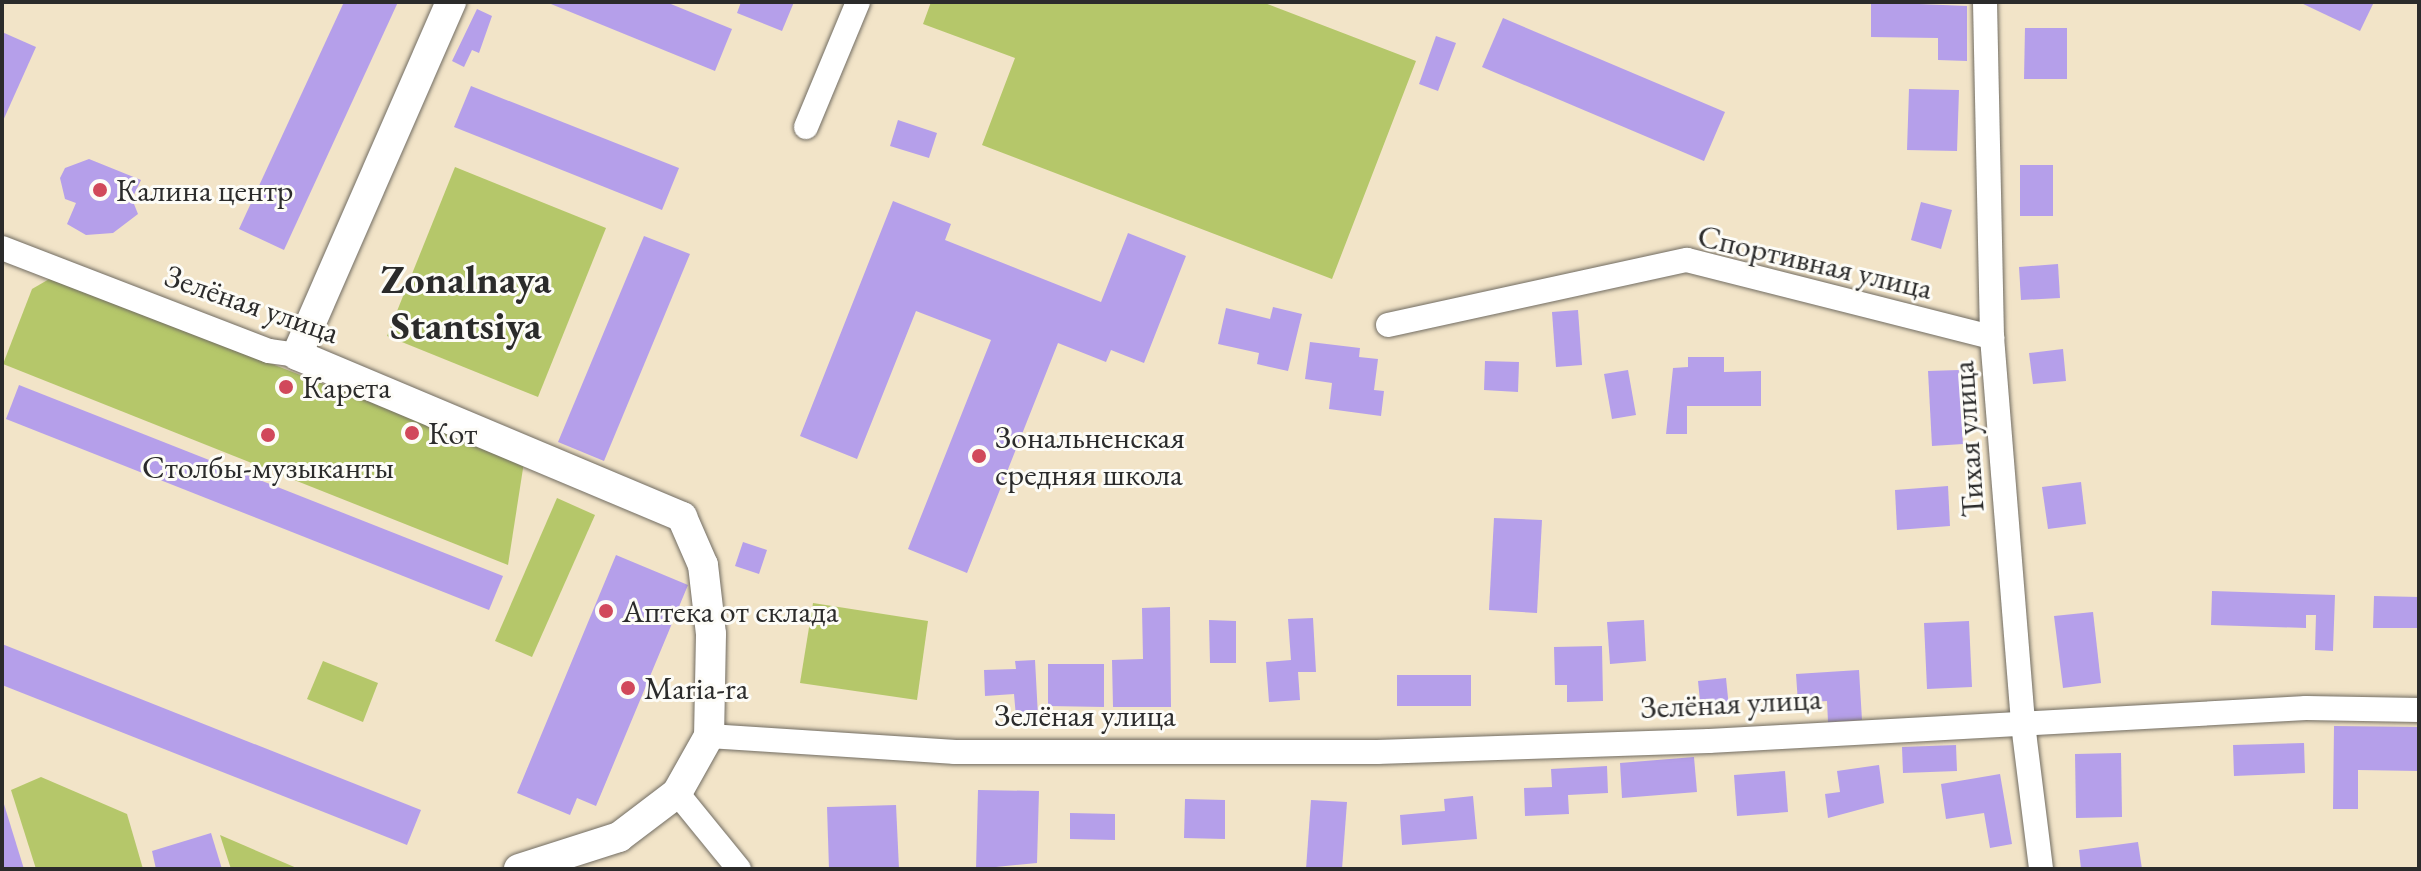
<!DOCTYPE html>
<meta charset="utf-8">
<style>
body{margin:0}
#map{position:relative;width:2421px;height:871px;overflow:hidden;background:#f2e4c8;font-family:"EB Garamond",serif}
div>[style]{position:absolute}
.green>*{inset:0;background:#b5c76a}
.building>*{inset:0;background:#b59fea}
.roads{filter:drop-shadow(0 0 2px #716c62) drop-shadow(0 0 2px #716c62)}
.minor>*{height:24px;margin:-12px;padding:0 12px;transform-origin:12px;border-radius:12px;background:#fff}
.tertiary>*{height:30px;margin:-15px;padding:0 15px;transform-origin:15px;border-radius:15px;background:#fff}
.dots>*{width:22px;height:22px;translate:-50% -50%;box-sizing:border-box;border:4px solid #fdfcf7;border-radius:50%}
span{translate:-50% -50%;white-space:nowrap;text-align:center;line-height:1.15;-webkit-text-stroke:6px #fdfcf7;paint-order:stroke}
.poi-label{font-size:32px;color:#2b2b2b}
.left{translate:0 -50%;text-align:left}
.street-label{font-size:32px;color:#2b2b2b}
.district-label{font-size:40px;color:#2b2b2b;font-weight:700}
.frame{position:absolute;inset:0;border:4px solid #2b2b2b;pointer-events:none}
</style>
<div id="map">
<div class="green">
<div style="clip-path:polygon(931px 2px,1262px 2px,1416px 61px,1332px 279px,982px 145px,1015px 58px,923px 24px)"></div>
<div style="clip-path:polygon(455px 167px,606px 228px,538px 397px,387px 336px)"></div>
<div style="clip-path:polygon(51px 278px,524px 462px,508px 565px,3px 364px,32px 289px)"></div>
<div style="clip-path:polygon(557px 498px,595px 515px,532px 657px,495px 641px)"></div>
<div style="clip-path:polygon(813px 603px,928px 621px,917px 700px,800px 683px)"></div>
<div style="clip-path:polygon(323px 661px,378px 683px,363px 722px,307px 699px)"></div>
<div style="clip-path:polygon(41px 777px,127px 814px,143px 869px,36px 869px,11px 790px)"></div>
<div style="clip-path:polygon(220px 835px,299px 869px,231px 869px)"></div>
</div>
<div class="building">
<div style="clip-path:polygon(344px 2px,398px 2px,284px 250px,239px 229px)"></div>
<div style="clip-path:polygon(546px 2px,666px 2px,732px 29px,715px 71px)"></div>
<div style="clip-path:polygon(741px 2px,794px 2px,782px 31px,737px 13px)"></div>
<div style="clip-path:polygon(1871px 2px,1967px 6px,1967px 61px,1938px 60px,1938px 38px,1871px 37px)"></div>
<div style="clip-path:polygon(2299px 2px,2374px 2px,2360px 31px)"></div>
<div style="clip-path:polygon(477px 9px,492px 16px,479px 53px,472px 50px,464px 67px,452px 61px)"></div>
<div style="clip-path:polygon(1503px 18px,1725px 112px,1704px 161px,1482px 67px)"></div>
<div style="clip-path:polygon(2025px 28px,2067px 28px,2067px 79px,2024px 79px)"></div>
<div style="clip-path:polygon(2px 32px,36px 47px,2px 123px)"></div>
<div style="clip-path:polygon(1436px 36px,1456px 43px,1438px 91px,1419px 84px)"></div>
<div style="clip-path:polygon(471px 86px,679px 168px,662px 210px,454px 127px)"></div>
<div style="clip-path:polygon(1909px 89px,1959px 90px,1957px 151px,1907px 150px)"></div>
<div style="clip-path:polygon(898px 120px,937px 133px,929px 158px,890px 146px)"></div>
<div style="clip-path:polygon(89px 159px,141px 180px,132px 199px,138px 214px,113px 233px,86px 235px,67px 224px,76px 203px,65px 199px,60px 178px,65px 168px)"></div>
<div style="clip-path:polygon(2020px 165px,2053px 165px,2053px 216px,2020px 216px)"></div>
<div style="clip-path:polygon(893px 201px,951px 224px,945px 240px,1101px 302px,1128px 233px,1186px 256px,1144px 363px,1111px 350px,1106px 362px,1058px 343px,967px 573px,908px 549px,991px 340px,916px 311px,857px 459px,800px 436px)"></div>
<div style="clip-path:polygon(1921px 202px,1952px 210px,1941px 249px,1911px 240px)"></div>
<div style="clip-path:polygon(644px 236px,690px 254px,604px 461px,558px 442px)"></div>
<div style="clip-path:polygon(2058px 264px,2060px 298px,2021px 300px,2019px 267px)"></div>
<div style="clip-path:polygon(1273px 307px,1302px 314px,1288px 371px,1257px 364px,1259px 353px,1218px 344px,1226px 308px,1270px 319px)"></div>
<div style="clip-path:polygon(1578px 310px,1582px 365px,1556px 367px,1552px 312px)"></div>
<div style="clip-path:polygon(1310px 342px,1360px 348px,1359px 357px,1378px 359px,1374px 390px,1384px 391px,1381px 416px,1329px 409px,1332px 383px,1305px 379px)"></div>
<div style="clip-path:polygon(2063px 349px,2066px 381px,2033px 384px,2029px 353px)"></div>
<div style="clip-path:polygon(1688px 357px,1724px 357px,1724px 372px,1761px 371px,1761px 406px,1687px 406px,1687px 434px,1666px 434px,1673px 368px,1688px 367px)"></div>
<div style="clip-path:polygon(1485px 361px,1519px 362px,1518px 392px,1484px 390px)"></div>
<div style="clip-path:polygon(1628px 370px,1636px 415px,1612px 419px,1604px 374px)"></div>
<div style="clip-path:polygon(1959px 370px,1963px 444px,1932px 446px,1928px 371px)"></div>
<div style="clip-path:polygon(19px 385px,503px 576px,489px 610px,6px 419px)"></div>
<div style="clip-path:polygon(2081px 482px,2086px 524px,2048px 529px,2042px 487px)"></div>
<div style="clip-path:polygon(1948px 486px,1950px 526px,1897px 530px,1895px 490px)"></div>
<div style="clip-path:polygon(1494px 518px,1542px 520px,1537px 613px,1489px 610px)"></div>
<div style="clip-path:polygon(743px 542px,767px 550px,759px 574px,735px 566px)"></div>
<div style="clip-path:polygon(616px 555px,688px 585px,596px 806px,577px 798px,570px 815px,517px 793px)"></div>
<div style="clip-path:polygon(2212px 591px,2335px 595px,2333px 651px,2315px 650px,2316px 615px,2306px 615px,2306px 628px,2211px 625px)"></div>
<div style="clip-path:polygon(2374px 596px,2419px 597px,2419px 628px,2373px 628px)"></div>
<div style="clip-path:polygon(1170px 607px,1171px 707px,1113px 707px,1112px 660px,1143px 659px,1142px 608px)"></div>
<div style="clip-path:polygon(2093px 612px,2101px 683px,2063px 688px,2054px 616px)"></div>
<div style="clip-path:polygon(1313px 618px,1316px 672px,1298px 672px,1300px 700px,1269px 702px,1266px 662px,1291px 660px,1288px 619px)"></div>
<div style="clip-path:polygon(1209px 620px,1236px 621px,1236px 663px,1210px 663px)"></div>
<div style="clip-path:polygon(1644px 620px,1646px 661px,1610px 664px,1607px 622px)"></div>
<div style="clip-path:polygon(1969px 621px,1972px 687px,1927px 689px,1924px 623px)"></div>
<div style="clip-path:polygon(2px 644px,421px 810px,407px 845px,2px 685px)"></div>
<div style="clip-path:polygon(1602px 646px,1603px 701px,1567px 702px,1567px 685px,1555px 685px,1554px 647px)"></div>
<div style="clip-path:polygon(1035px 660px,1038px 716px,1016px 717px,1014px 694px,985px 696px,984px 670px,1016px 669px,1015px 661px)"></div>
<div style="clip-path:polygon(1048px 664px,1104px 664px,1104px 707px,1048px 706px)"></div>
<div style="clip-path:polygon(1859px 670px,1862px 720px,1828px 722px,1827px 701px,1798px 703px,1796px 674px)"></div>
<div style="clip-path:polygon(1397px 675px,1471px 675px,1471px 706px,1397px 706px)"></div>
<div style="clip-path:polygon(1726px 678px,1729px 708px,1701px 711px,1698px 681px)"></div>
<div style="clip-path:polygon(2334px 726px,2419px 727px,2419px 771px,2358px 770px,2358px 809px,2333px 809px)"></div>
<div style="clip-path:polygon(2304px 743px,2305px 773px,2234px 776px,2233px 745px)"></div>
<div style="clip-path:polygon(1956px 745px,1957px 771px,1903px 773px,1902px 747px)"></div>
<div style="clip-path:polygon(2121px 753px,2122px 817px,2076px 818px,2075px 754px)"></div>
<div style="clip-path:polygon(1694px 757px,1697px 792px,1622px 798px,1620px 763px)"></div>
<div style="clip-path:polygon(1879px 765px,1884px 803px,1828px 818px,1825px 794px,1840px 792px,1837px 771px)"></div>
<div style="clip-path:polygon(1607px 766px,1608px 793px,1568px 795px,1569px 814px,1525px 816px,1524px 788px,1552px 787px,1551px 769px)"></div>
<div style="clip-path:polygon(1785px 771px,1788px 812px,1737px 816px,1734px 775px)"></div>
<div style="clip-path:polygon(2000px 774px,2012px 844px,1990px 848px,1984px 813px,1946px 819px,1941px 784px)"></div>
<div style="clip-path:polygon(978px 790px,1039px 791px,1037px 863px,976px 869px)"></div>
<div style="clip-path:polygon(1473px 796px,1477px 839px,1402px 845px,1400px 815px,1445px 811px,1444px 799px)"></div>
<div style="clip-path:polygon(1185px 799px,1225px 800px,1225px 839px,1184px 838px)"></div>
<div style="clip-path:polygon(1311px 800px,1347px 802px,1342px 869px,1306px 869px)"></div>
<div style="clip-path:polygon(2px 801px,3px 801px,24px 869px,2px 869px)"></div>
<div style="clip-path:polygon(896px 805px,899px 869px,829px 869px,827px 807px)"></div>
<div style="clip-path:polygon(1070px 813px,1115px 814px,1115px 840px,1070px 839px)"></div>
<div style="clip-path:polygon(211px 833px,222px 869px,156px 869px,152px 851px)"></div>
<div style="clip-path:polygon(2138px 842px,2142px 869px,2081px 869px,2079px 850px)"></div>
</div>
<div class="roads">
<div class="minor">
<div style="left:1985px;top:2px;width:335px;rotate:88.8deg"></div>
<div style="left:1992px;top:337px;width:388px;rotate:85.4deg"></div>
<div style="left:2023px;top:724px;width:146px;rotate:82.9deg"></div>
<div style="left:806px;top:127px;width:135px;rotate:-67.4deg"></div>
<div style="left:2px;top:248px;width:286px;rotate:21.1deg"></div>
<div style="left:269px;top:351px;width:28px;rotate:8deg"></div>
<div style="left:1388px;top:325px;width:306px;rotate:-12.3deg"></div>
<div style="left:1687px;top:260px;width:315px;rotate:14.2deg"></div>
<div style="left:709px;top:736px;width:247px;rotate:3.7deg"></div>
<div style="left:955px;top:752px;width:422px"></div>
<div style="left:1377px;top:752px;width:332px;rotate:-1.9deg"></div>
<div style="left:1709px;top:741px;width:598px;rotate:-3.16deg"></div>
<div style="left:2306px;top:708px;width:113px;rotate:1deg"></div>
<div style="left:677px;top:793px;width:98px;rotate:50.8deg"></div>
</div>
<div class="tertiary">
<div style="left:451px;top:2px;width:385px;rotate:113.6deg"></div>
<div style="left:297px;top:355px;width:418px;rotate:22.8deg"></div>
<div style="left:682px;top:517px;width:52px;rotate:66.4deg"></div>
<div style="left:703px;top:565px;width:69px;rotate:83.4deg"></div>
<div style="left:711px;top:634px;width:102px;rotate:91.1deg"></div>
<div style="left:709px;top:736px;width:65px;rotate:119.3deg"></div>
<div style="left:677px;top:793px;width:73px;rotate:142.8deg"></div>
<div style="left:619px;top:837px;width:105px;rotate:162.3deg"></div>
</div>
</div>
<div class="dots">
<div style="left:100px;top:190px;background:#d1495b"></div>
<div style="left:286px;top:387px;background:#d1495b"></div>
<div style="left:412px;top:433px;background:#d1495b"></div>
<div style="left:268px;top:435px;background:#d1495b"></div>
<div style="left:979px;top:456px;background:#d1495b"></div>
<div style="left:606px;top:611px;background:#d1495b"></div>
<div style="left:628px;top:688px;background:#d1495b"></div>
</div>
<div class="poi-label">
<span class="left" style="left:116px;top:190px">Калина центр</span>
<span class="left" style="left:302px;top:387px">Карета</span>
<span class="left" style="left:428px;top:433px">Кот</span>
<span class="left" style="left:995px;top:456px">Зональненская<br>средняя школа</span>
<span style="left:268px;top:467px">Столбы-музыканты</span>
<span class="left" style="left:622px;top:611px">Аптека от склада</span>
<span class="left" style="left:644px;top:688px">Maria-ra</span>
</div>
<div class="street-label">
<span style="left:1815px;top:262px;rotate:13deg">Спортивная улица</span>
<span style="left:252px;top:304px;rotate:19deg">Зелёная улица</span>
<span style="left:1968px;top:439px;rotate:-94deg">Тихая улица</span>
<span style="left:1731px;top:703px;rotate:-3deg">Зелёная улица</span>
<span style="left:1085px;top:715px">Зелёная улица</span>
</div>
<div class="district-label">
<span style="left:466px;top:302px">Zonalnaya<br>Stantsiya</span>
</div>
<div class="frame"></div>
</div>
